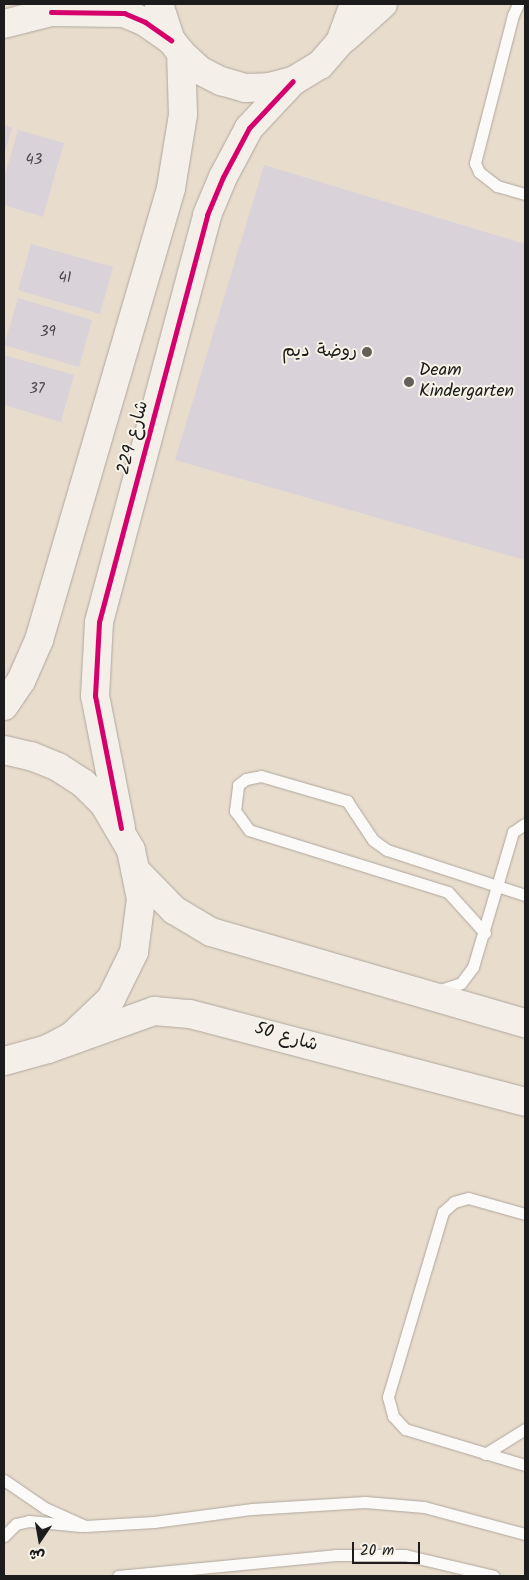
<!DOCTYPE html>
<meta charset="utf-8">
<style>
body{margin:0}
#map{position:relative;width:529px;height:1580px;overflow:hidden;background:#e8dccd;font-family:Kalam,"Playpen Sans Arabic",sans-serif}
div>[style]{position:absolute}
.building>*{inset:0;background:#dad2d9}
.roads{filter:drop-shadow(0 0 1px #afa79d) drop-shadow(0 0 1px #afa79d)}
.lane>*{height:11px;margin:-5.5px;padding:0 5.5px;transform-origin:5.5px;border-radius:5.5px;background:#fcfaf8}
.secondary>*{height:28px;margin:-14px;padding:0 14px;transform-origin:14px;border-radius:14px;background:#f4f0e9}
.cycleway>*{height:5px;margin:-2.5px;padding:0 2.5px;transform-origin:2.5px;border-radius:2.5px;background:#d6006c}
.dots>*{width:14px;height:14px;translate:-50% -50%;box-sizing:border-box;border:2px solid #f7f3e8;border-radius:50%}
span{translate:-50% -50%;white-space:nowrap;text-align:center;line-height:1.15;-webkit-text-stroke:4px #f7f3e8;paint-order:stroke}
.number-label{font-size:15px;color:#4c4a4b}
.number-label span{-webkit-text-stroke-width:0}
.poi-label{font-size:18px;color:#1c1c1c}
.right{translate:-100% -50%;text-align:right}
.left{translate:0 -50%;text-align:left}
.street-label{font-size:18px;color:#1c1c1c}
.frame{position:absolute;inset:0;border:5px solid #1c1c1c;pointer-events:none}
.north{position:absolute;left:15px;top:1515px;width:50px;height:50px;-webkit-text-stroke:4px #f7f3e8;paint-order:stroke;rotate:192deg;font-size:14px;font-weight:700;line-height:20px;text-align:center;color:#1c1c1c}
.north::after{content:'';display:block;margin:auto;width:18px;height:22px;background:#1c1c1c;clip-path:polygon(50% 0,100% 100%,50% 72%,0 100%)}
.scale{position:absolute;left:352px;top:1542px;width:68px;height:22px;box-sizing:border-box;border:2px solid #1c1c1c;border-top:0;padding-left:6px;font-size:15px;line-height:18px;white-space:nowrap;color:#1c1c1c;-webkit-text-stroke:4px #f7f3e8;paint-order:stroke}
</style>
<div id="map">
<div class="building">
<div style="clip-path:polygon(4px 125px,12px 128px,4px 155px)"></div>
<div style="clip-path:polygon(18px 130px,64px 143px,43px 217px,4px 205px,4px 178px)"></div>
<div style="clip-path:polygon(264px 165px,525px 244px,525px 560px,175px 460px)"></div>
<div style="clip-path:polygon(31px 244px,113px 267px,100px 314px,18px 290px)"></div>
<div style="clip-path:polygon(18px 298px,92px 320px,79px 367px,4px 345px)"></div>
<div style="clip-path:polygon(4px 355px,74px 375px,61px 422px,4px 405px)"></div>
</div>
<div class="roads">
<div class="lane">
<div style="left:518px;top:4px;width:12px;rotate:114deg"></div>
<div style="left:513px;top:15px;width:153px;rotate:104.4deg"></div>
<div style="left:475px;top:163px;width:10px;rotate:66deg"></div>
<div style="left:479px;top:172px;width:23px;rotate:38deg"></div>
<div style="left:497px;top:186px;width:29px;rotate:16deg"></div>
<div style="left:485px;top:933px;width:55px;rotate:-132.1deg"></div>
<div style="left:448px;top:892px;width:208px;rotate:-162.7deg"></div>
<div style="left:249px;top:830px;width:24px;rotate:-126deg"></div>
<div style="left:235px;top:811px;width:26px;rotate:-83deg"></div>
<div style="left:238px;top:785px;width:10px;rotate:-37deg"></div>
<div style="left:246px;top:779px;width:15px;rotate:-11deg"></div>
<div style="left:261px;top:776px;width:90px;rotate:16.2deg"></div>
<div style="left:347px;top:801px;width:47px;rotate:56.3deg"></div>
<div style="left:373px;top:840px;width:17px;rotate:36deg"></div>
<div style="left:387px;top:850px;width:145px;rotate:18.1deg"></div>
<div style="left:437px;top:991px;width:25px;rotate:-18deg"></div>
<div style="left:461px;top:983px;width:20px;rotate:-53deg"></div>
<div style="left:473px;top:967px;width:141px;rotate:-73.5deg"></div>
<div style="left:513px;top:832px;width:14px;rotate:-34deg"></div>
<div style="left:525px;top:1214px;width:59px;rotate:-164.3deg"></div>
<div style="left:468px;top:1198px;width:15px;rotate:164deg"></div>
<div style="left:454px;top:1202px;width:15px;rotate:138deg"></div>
<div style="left:443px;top:1212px;width:193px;rotate:106.6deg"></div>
<div style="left:388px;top:1397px;width:20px;rotate:75deg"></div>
<div style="left:393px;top:1416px;width:18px;rotate:47deg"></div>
<div style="left:405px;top:1429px;width:125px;rotate:16.7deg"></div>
<div style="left:485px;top:1454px;width:47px;rotate:-32deg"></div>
<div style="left:4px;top:1480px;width:50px;rotate:34.3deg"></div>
<div style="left:45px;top:1508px;width:44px;rotate:24.2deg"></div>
<div style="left:85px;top:1526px;width:69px;rotate:-3.3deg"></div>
<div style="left:154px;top:1522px;width:99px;rotate:-7.6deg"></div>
<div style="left:252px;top:1509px;width:113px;rotate:-3.5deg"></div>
<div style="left:365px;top:1502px;width:59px;rotate:4.8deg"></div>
<div style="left:424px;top:1507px;width:105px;rotate:15deg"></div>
<div style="left:4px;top:1536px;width:17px;rotate:-45deg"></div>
<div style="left:16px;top:1524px;width:13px;rotate:-13deg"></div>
<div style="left:29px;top:1521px;width:52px;rotate:5.5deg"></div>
<div style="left:118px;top:1576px;width:218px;rotate:-5.5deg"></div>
<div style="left:335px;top:1555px;width:70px"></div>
<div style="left:405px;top:1555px;width:91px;rotate:13.3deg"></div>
</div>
<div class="secondary">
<div style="left:159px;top:4px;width:38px;rotate:72deg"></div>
<div style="left:171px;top:40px;width:16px;rotate:52deg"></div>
<div style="left:181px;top:53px;width:25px;rotate:43deg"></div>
<div style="left:199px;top:70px;width:25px;rotate:27deg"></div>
<div style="left:221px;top:81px;width:25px;rotate:16deg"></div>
<div style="left:245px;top:88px;width:24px;rotate:-2deg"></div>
<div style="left:269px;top:87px;width:25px;rotate:-14deg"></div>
<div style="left:293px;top:81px;width:31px;rotate:-31deg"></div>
<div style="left:320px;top:65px;width:30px;rotate:-49deg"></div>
<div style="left:340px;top:42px;width:40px;rotate:-69.8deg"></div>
<div style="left:51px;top:12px;width:73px;rotate:0.8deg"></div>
<div style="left:124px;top:13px;width:23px;rotate:23deg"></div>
<div style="left:145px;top:22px;width:32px;rotate:35deg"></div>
<div style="left:4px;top:24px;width:49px;rotate:-14.3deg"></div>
<div style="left:51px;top:12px;width:18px;rotate:-27deg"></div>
<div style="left:345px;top:38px;width:51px;rotate:-41.8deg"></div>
<div style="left:4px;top:706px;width:30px;rotate:-56deg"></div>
<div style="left:21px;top:681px;width:45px;rotate:-66.3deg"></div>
<div style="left:39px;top:640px;width:471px;rotate:-73.7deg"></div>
<div style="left:171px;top:188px;width:74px;rotate:-80.7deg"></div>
<div style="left:183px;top:115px;width:62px;rotate:-91.8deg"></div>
<div style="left:4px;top:750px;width:28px;rotate:13deg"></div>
<div style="left:31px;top:756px;width:29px;rotate:22deg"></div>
<div style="left:58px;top:767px;width:30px;rotate:33deg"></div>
<div style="left:83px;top:783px;width:30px;rotate:45deg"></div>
<div style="left:104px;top:804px;width:53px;rotate:59.6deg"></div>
<div style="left:131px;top:850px;width:50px;rotate:78.5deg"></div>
<div style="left:141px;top:899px;width:53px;rotate:97.5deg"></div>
<div style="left:134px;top:952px;width:52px;rotate:116.1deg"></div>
<div style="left:111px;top:999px;width:54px;rotate:136.5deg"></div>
<div style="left:72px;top:1036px;width:27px;rotate:152deg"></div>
<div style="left:48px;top:1049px;width:46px;rotate:164.7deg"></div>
<div style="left:121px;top:828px;width:135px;rotate:-101.1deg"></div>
<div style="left:95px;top:696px;width:74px;rotate:-86.9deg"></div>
<div style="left:99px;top:622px;width:421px;rotate:-75.1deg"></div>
<div style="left:207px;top:215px;width:41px;rotate:-67.2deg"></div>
<div style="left:223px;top:177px;width:55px;rotate:-62deg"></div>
<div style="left:249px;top:128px;width:64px;rotate:-46.9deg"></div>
<div style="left:138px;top:873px;width:52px;rotate:45.8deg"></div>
<div style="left:174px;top:910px;width:43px;rotate:30.7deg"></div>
<div style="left:211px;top:932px;width:327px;rotate:16.2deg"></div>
<div style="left:48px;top:1049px;width:113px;rotate:-19.7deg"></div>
<div style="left:154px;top:1011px;width:36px;rotate:5deg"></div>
<div style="left:190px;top:1014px;width:346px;rotate:14.7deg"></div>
</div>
</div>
<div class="cycleway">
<div style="left:51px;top:12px;width:73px;rotate:0.8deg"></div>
<div style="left:124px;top:13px;width:23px;rotate:23deg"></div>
<div style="left:145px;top:22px;width:32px;rotate:35deg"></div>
<div style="left:121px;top:828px;width:135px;rotate:-101.1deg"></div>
<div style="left:95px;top:696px;width:74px;rotate:-86.9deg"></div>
<div style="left:99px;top:622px;width:421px;rotate:-75.1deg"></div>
<div style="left:207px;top:215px;width:41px;rotate:-67.2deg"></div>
<div style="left:223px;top:177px;width:55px;rotate:-62deg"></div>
<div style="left:249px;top:128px;width:64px;rotate:-46.9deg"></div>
</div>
<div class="dots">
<div style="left:367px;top:352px;background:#635f5a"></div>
<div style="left:409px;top:382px;background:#635f5a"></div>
</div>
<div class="number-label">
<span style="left:34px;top:161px">43</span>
<span style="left:65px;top:279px">41</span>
<span style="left:48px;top:333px">39</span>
<span style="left:37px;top:390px">37</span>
</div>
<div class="poi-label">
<span class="right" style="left:357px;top:352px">روضة ديم</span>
<span class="left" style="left:419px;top:382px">Deam<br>Kindergarten</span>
</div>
<div class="street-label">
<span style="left:134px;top:438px;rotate:-75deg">شارع 229</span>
<span style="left:286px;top:1038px;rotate:16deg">شارع 50</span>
</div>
<div class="frame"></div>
<div class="north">ش</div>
<div class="scale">20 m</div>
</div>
